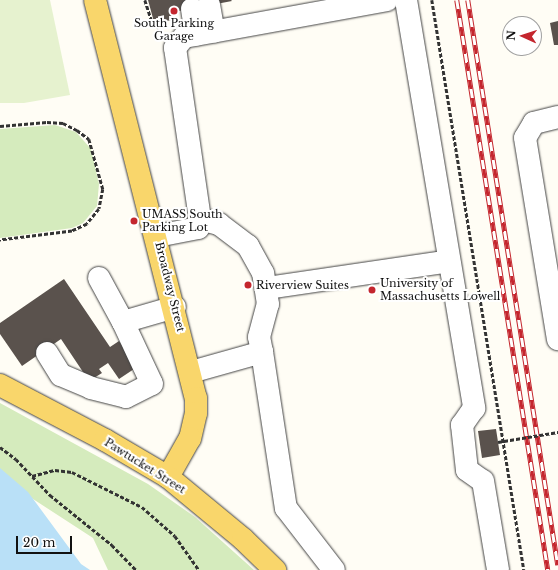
<!DOCTYPE html>
<style>
body{margin:0}
#map{position:relative;width:558px;height:570px;overflow:hidden;background:#fffdf5;font-family:"Libre Baskerville",serif}
div>[style]{position:absolute}
.green>*{inset:0;background:#d5ebbd}
.pitch>*{inset:0;background:#e6f2cf}
.water>*{inset:0;background:#b9e0f7}
.building>*{inset:0;background:#5a524d}
.path>*{height:2.5px;margin-top:-1.25px;transform-origin:0;background:repeating-linear-gradient(90deg,#333 0 4px,transparent 0 6px)}
.roads{filter:drop-shadow(0 0 1px #444) drop-shadow(0 0 1px #444)}
.minor>*{height:22px;margin:-11px;padding:0 11px;transform-origin:11px;border-radius:11px;background:#fff}
.major>*{height:22px;margin:-11px;padding:0 11px;transform-origin:11px;border-radius:11px;background:#f9d66b}
.rail>*{height:4.5px;margin-top:-2.25px;transform-origin:0;background:repeating-linear-gradient(90deg,#fff 0 9px,#c4262e 0 18px);box-sizing:border-box;border-block:1px solid #c4262e}
.path-bridge>*{height:2.5px;margin-top:-1.25px;transform-origin:0;background:repeating-linear-gradient(90deg,#333 0 4px,transparent 0 6px)}
.dots>*{width:11px;height:11px;translate:-50% -50%;box-sizing:border-box;border:2px solid #fff;border-radius:50%}
span{translate:-50% -50%;white-space:nowrap;text-align:center;line-height:1.15;-webkit-text-stroke:4px #fff;paint-order:stroke}
.poi-label{font-size:11px;color:#111}
.left{translate:0 -50%;text-align:left}
.street-label{font-size:11px;color:#111}
.north{position:absolute;left:502px;top:16px;width:40px;height:40px;box-sizing:border-box;background:#fff;border:1px solid #a0a0a0;border-radius:50%;rotate:273deg;font-size:11px;font-weight:700;line-height:16px;text-align:center;color:#111}
.north::after{content:'';display:block;margin:auto;width:14px;height:18px;background:#c4262e;clip-path:polygon(50% 0,100% 100%,50% 72%,0 100%)}
.scale{position:absolute;left:16px;top:536px;width:56px;height:18px;box-sizing:border-box;border:2px solid #111;border-top:0;padding-left:5px;font-size:12px;line-height:14px;white-space:nowrap;color:#111;-webkit-text-stroke:3px #fff;paint-order:stroke}
</style>
<div id="map">
<div class="green">
<div style="clip-path:polygon(55px 125px,76px 132px,91px 149px,99px 184px,97px 206px,83px 223px,72px 228px,0 238px,0 129px)"></div>
<div style="clip-path:polygon(0 403px,148px 484px,195px 517px,254px 570px,108px 570px,93px 538px,33px 499px,0 471px)"></div>
</div>
<div class="pitch">
<div style="clip-path:polygon(0 0,50px 0,70px 95px,24px 103px,0 103px)"></div>
</div>
<div class="water">
<div style="clip-path:polygon(0 468px,28px 492px,81px 564px,90px 570px,0 570px)"></div>
</div>
<div class="building">
<div style="clip-path:polygon(148px 0,231px 0,232px 1px,174px 12px,175px 20px,154px 22px)"></div>
<div style="clip-path:polygon(558px 21px,558px 45px,554px 45px,550px 23px)"></div>
<div style="clip-path:polygon(64px 279px,110px 347px,119px 341px,137px 367px,119px 379px,108px 363px,99px 369px,102px 373px,89px 381px,61px 339px,22px 366px,0 334px,0 323px)"></div>
<div style="clip-path:polygon(496px 429px,500px 455px,482px 458px,478px 431px)"></div>
</div>
<div class="path">
<div style="left:145px;top:0;width:23px;rotate:72deg"></div>
<div style="left:152px;top:22px;width:13px;rotate:42deg"></div>
<div style="left:432px;top:0;width:577px;rotate:80.83deg"></div>
<div style="left:160px;top:21px;width:10px;rotate:79deg"></div>
<div style="left:0;top:126px;width:47px;rotate:-4.9deg"></div>
<div style="left:47px;top:122px;width:16px;rotate:4deg"></div>
<div style="left:63px;top:123px;width:16px;rotate:27deg"></div>
<div style="left:77px;top:130px;width:15px;rotate:37deg"></div>
<div style="left:89px;top:139px;width:52px;rotate:74.4deg"></div>
<div style="left:103px;top:189px;width:20px;rotate:101deg"></div>
<div style="left:99px;top:209px;width:19px;rotate:129deg"></div>
<div style="left:87px;top:224px;width:17px;rotate:155deg"></div>
<div style="left:72px;top:231px;width:73px;rotate:172.9deg"></div>
<div style="left:0;top:447px;width:20px;rotate:37deg"></div>
<div style="left:16px;top:459px;width:50px;rotate:46.6deg"></div>
<div style="left:50px;top:495px;width:80px;rotate:38.9deg"></div>
<div style="left:112px;top:545px;width:35px;rotate:46deg"></div>
<div style="left:32px;top:476px;width:24px;rotate:-15deg"></div>
<div style="left:55px;top:470px;width:17px;rotate:7deg"></div>
<div style="left:72px;top:472px;width:78px;rotate:26.6deg"></div>
<div style="left:142px;top:507px;width:44px;rotate:41.3deg"></div>
<div style="left:175px;top:536px;width:42px;rotate:54.8deg"></div>
</div>
<div class="roads">
<div class="minor">
<div style="left:406px;top:0;width:414px;rotate:80.5deg"></div>
<div style="left:474px;top:408px;width:21px;rotate:125deg"></div>
<div style="left:462px;top:425px;width:45px;rotate:83.7deg"></div>
<div style="left:467px;top:470px;width:19px;rotate:35deg"></div>
<div style="left:483px;top:481px;width:90px;rotate:80.4deg"></div>
<div style="left:209px;top:5px;width:27px;rotate:80deg"></div>
<div style="left:192px;top:9px;width:26px;rotate:81deg"></div>
<div style="left:558px;top:117px;width:25px;rotate:166deg"></div>
<div style="left:534px;top:123px;width:17px;rotate:121deg"></div>
<div style="left:525px;top:138px;width:204px;rotate:80.7deg"></div>
<div style="left:157px;top:236px;width:42px;rotate:-11deg"></div>
<div style="left:198px;top:228px;width:9px;rotate:-77deg"></div>
<div style="left:200px;top:219px;width:173px;rotate:-98.3deg"></div>
<div style="left:175px;top:48px;width:14px;rotate:-51deg"></div>
<div style="left:184px;top:37px;width:206px;rotate:-10.3deg"></div>
<div style="left:99px;top:278px;width:50px;rotate:61.4deg"></div>
<div style="left:267px;top:288px;width:184px;rotate:-8.4deg"></div>
<div style="left:262px;top:352px;width:158px;rotate:81.3deg"></div>
<div style="left:286px;top:508px;width:78px;rotate:52.3deg"></div>
<div style="left:47px;top:353px;width:26px;rotate:58deg"></div>
<div style="left:61px;top:375px;width:33px;rotate:23deg"></div>
<div style="left:91px;top:388px;width:36px;rotate:14deg"></div>
<div style="left:126px;top:397px;width:29px;rotate:-27deg"></div>
<div style="left:152px;top:384px;width:68px;rotate:-115.1deg"></div>
<div style="left:123px;top:322px;width:54px;rotate:-16.1deg"></div>
<div style="left:191px;top:372px;width:74px;rotate:-15.7deg"></div>
<div style="left:262px;top:352px;width:15px;rotate:-101deg"></div>
<div style="left:259px;top:337px;width:34px;rotate:-75deg"></div>
<div style="left:268px;top:304px;width:31px;rotate:-99deg"></div>
<div style="left:263px;top:273px;width:31px;rotate:-119deg"></div>
<div style="left:248px;top:246px;width:36px;rotate:-143deg"></div>
<div style="left:219px;top:224px;width:20px;rotate:-165deg"></div>
</div>
<div class="major">
<div style="left:95px;top:0;width:411px;rotate:75.8deg"></div>
<div style="left:196px;top:398px;width:15px;rotate:90deg"></div>
<div style="left:196px;top:413px;width:26px;rotate:103deg"></div>
<div style="left:190px;top:438px;width:45px;rotate:119.4deg"></div>
<div style="left:0;top:385px;width:119px;rotate:27.6deg"></div>
<div style="left:105px;top:440px;width:73px;rotate:30.4deg"></div>
<div style="left:168px;top:477px;width:97px;rotate:39.6deg"></div>
<div style="left:243px;top:539px;width:45px;rotate:44.1deg"></div>
</div>
</div>
<div class="rail">
<div style="left:457px;top:0;width:577px;rotate:80.93deg"></div>
<div style="left:468px;top:0;width:572px;rotate:80.95deg"></div>
</div>
<div class="path-bridge">
<div style="left:498px;top:442px;width:61px;rotate:-9.5deg"></div>
</div>
<div class="dots">
<div style="left:174px;top:11px;background:#c4262e"></div>
<div style="left:134px;top:221px;background:#c4262e"></div>
<div style="left:248px;top:285px;background:#c4262e"></div>
<div style="left:372px;top:290px;background:#c4262e"></div>
</div>
<div class="poi-label">
<span style="left:174px;top:30px">South Parking<br>Garage</span>
<span class="left" style="left:142px;top:221px">UMASS South<br>Parking Lot</span>
<span class="left" style="left:380px;top:290px">University of<br>Massachusetts Lowell</span>
<span class="left" style="left:256px;top:285px">Riverview Suites</span>
</div>
<div class="street-label">
<span style="left:170px;top:287px;rotate:76deg">Broadway Street</span>
<span style="left:145px;top:466px;rotate:32deg">Pawtucket Street</span>
</div>
<div class="north">N</div>
<div class="scale">20 m</div>
</div>
